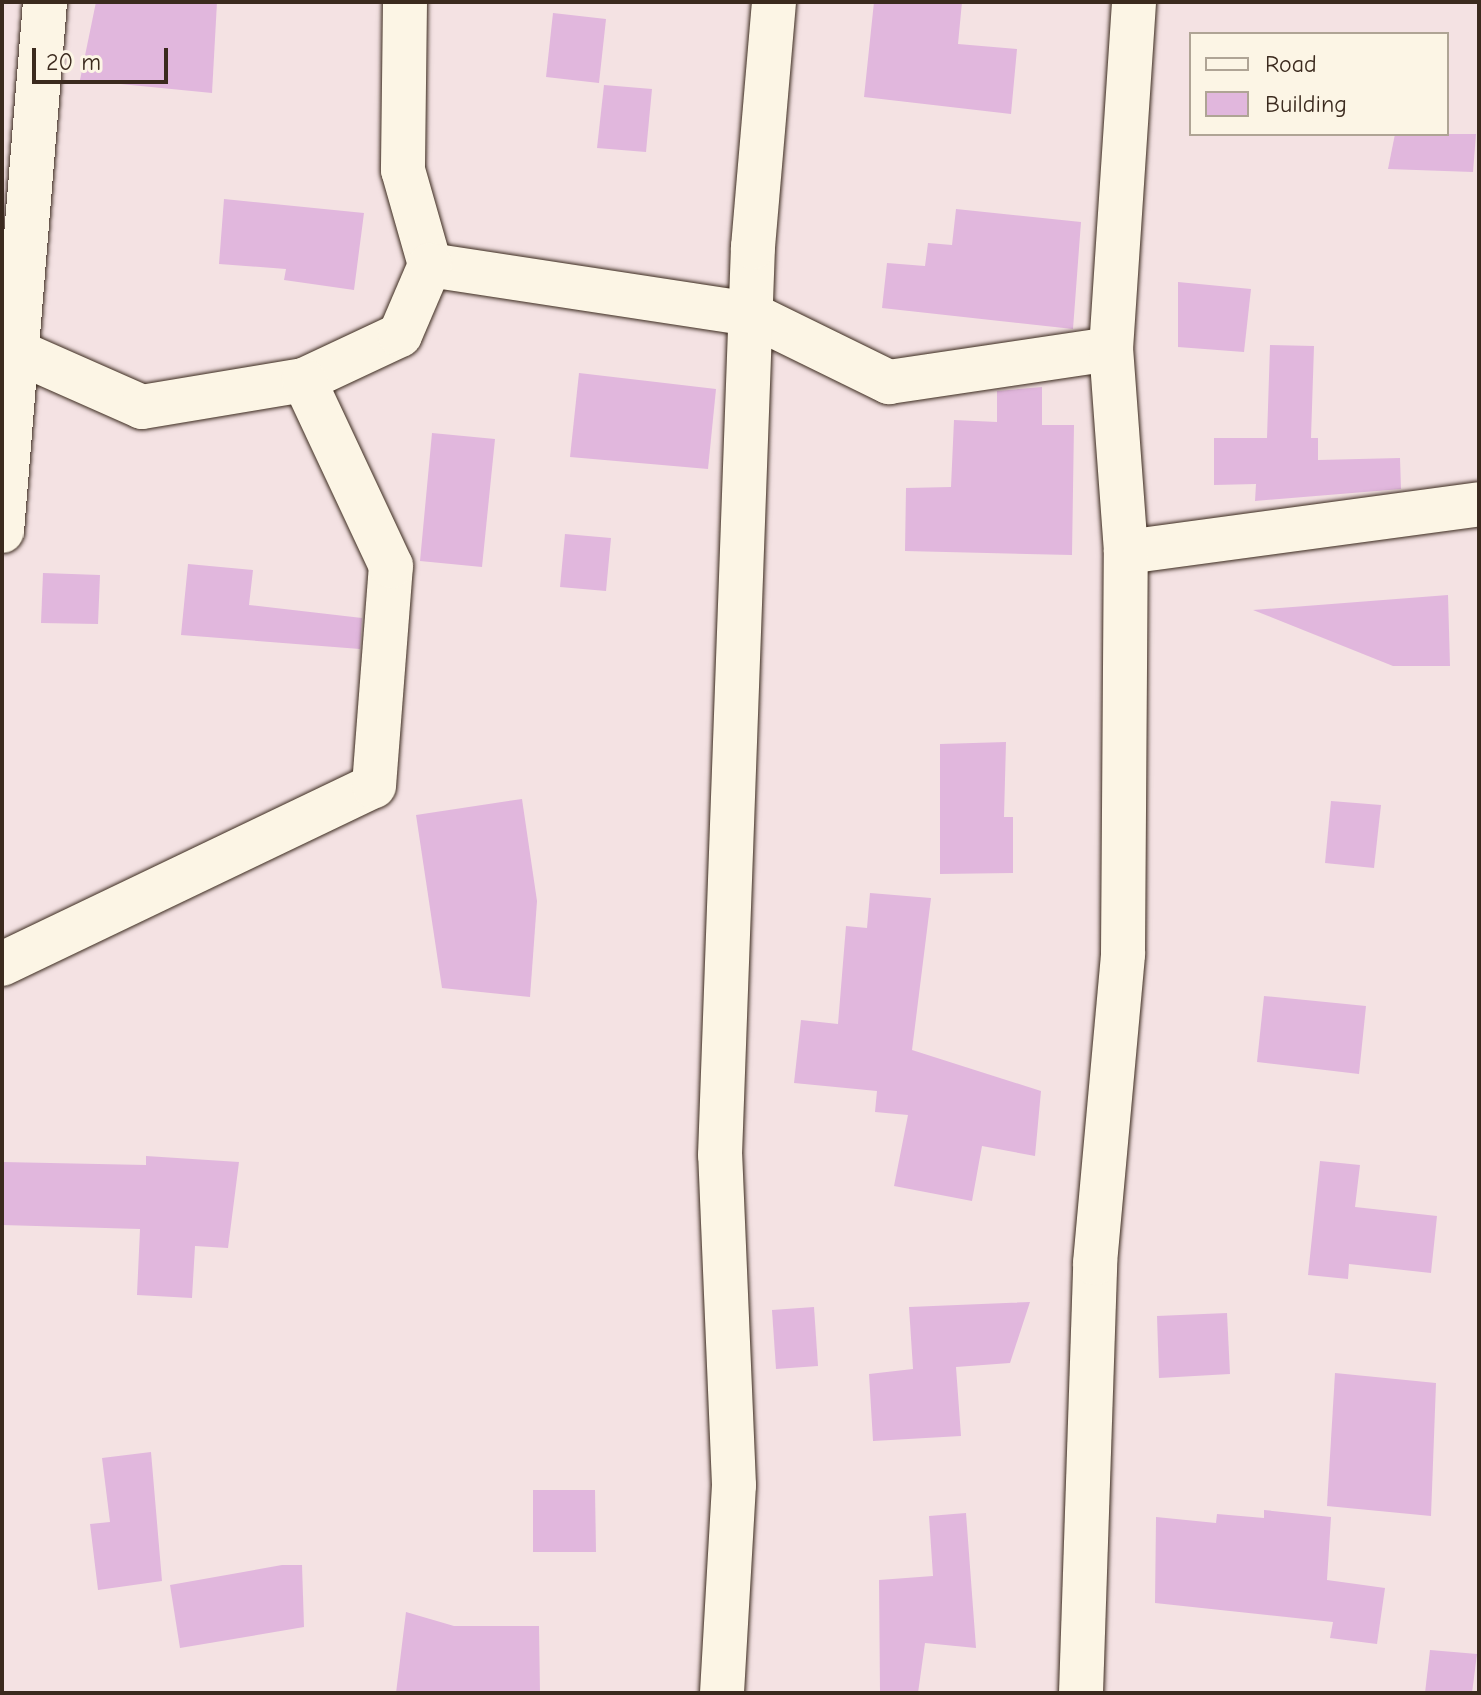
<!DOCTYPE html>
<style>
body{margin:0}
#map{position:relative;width:1481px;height:1695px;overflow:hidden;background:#f4e2e3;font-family:"Comic Neue",sans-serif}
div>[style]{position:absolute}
.building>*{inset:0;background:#e1b7dd}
.roads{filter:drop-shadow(0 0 2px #3b2a1e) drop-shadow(0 0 2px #3b2a1e)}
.minor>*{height:44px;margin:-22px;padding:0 22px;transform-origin:22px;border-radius:22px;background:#fcf5e5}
span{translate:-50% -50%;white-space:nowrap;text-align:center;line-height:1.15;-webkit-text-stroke:7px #fcf5e5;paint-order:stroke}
.frame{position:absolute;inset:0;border:4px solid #3b2a1e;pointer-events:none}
.legend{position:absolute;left:1189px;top:32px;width:260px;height:104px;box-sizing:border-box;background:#fcf5e5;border:2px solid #afa495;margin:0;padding:10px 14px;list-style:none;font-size:24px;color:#3b2a1e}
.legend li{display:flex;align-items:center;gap:16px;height:40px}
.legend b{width:40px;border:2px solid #afa495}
.scale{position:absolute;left:32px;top:48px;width:136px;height:36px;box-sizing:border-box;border:4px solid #3b2a1e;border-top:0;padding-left:10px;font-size:24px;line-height:28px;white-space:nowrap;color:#3b2a1e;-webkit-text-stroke:6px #fcf5e5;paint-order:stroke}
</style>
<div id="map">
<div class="building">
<div style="clip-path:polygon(96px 2px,217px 2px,212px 93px,80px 80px)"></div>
<div style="clip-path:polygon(874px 2px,962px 2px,958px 44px,1017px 49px,1011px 114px,864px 97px)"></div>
<div style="clip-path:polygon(553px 13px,606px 19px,599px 83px,546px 77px)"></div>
<div style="clip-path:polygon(604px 85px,652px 89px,646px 152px,597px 148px)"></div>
<div style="clip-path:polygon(1395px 134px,1476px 134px,1473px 172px,1388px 169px)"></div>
<div style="clip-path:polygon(224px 199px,364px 213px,354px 290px,284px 280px,286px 269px,219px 264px)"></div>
<div style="clip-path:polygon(956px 209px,1081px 222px,1073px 329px,882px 308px,887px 263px,925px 266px,928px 243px,952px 245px)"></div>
<div style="clip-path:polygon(1178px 282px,1251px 289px,1244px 352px,1178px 347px)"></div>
<div style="clip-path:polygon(1270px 345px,1314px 346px,1311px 438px,1318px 438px,1318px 460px,1400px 458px,1401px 489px,1255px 501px,1256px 484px,1214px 485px,1214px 438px,1267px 438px)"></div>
<div style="clip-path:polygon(579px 373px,716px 389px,708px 469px,570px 457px)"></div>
<div style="clip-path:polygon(1042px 387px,1042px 425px,1074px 425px,1072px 555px,905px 551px,906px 488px,951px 487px,954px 420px,997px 422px,997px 391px)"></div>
<div style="clip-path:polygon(432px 433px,495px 439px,482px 567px,420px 561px)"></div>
<div style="clip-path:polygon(565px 534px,611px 538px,606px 591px,560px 587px)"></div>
<div style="clip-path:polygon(188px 564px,253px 570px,249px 605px,362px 618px,360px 649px,181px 635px)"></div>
<div style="clip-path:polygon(43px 573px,100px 575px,98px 624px,41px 623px)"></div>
<div style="clip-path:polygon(1448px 595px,1450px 666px,1393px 666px,1253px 610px)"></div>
<div style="clip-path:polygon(1006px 742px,1004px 817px,1013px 817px,1013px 873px,940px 874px,940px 744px)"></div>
<div style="clip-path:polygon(522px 799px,537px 901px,530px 997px,442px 988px,416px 815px)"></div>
<div style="clip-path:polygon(1331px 801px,1381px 805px,1374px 868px,1325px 863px)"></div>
<div style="clip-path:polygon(870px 893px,931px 898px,912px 1050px,1041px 1091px,1035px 1156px,982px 1146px,972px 1201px,894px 1186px,908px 1115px,875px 1112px,877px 1091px,794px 1083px,801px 1020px,838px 1024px,846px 926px,867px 928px)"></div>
<div style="clip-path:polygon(1264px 996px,1366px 1006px,1359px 1074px,1257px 1062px)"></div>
<div style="clip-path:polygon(146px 1156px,239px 1162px,228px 1248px,195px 1246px,192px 1298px,137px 1295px,140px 1229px,2px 1225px,2px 1162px,146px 1165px)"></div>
<div style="clip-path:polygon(1320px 1161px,1360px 1165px,1355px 1207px,1437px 1216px,1431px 1273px,1349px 1264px,1348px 1279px,1308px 1275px)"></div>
<div style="clip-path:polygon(1030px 1302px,1010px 1363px,956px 1367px,961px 1436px,873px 1441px,869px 1374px,913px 1369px,909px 1307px)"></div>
<div style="clip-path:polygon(814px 1307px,818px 1366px,776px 1369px,772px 1310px)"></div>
<div style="clip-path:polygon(1227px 1313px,1230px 1374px,1159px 1378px,1157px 1316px)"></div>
<div style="clip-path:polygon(1335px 1373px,1436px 1383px,1431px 1516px,1327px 1506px)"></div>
<div style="clip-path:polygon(151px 1452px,162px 1581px,98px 1590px,90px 1524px,110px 1522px,102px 1458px)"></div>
<div style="clip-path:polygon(533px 1490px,595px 1490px,596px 1552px,533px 1552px)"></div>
<div style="clip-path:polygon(1264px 1510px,1331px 1517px,1327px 1580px,1385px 1588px,1377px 1644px,1330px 1638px,1333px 1622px,1155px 1603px,1156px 1517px,1216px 1523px,1217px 1514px,1264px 1518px)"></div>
<div style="clip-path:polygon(966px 1513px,976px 1648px,925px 1643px,918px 1693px,880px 1693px,879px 1580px,933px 1576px,929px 1516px)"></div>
<div style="clip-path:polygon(282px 1565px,302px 1565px,304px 1627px,180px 1648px,170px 1585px)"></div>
<div style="clip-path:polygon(406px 1612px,454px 1626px,539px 1626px,540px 1693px,396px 1693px)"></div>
<div style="clip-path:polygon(1430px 1650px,1477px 1654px,1472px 1693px,1425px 1693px)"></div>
</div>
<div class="roads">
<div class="minor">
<div style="left:405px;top:2px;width:168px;rotate:90.7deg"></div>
<div style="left:403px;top:170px;width:99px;rotate:74.1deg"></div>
<div style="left:430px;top:265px;width:324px;rotate:8.7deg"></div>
<div style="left:750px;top:314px;width:155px;rotate:26.1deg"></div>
<div style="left:889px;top:382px;width:224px;rotate:-8.5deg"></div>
<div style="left:2px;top:345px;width:153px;rotate:23.9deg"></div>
<div style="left:142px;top:407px;width:164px;rotate:-9.5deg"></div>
<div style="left:304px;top:380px;width:106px;rotate:-25.1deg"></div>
<div style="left:400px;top:335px;width:76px;rotate:-66.8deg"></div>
<div style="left:2px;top:531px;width:531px;rotate:-85.35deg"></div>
<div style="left:1126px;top:552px;width:356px;rotate:-7.7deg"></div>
<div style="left:2px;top:964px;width:412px;rotate:-25.6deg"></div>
<div style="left:374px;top:786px;width:221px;rotate:-85.6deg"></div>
<div style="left:391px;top:566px;width:205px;rotate:-115.1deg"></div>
<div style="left:722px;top:1693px;width:208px;rotate:-86.7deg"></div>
<div style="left:734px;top:1485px;width:330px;rotate:-92.4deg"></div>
<div style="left:720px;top:1155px;width:909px;rotate:-87.92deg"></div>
<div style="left:753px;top:247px;width:246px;rotate:-85.1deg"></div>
<div style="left:1081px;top:1693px;width:430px;rotate:-88.1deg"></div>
<div style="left:1095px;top:1263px;width:310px;rotate:-84.8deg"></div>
<div style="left:1123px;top:954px;width:402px;rotate:-89.6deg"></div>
<div style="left:1126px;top:552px;width:204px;rotate:-94.2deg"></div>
<div style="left:1111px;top:349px;width:348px;rotate:-86.2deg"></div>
</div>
</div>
<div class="frame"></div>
<ul class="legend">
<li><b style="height:10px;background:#fcf5e5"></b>Road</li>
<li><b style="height:22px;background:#e1b7dd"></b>Building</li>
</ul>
<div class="scale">20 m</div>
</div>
